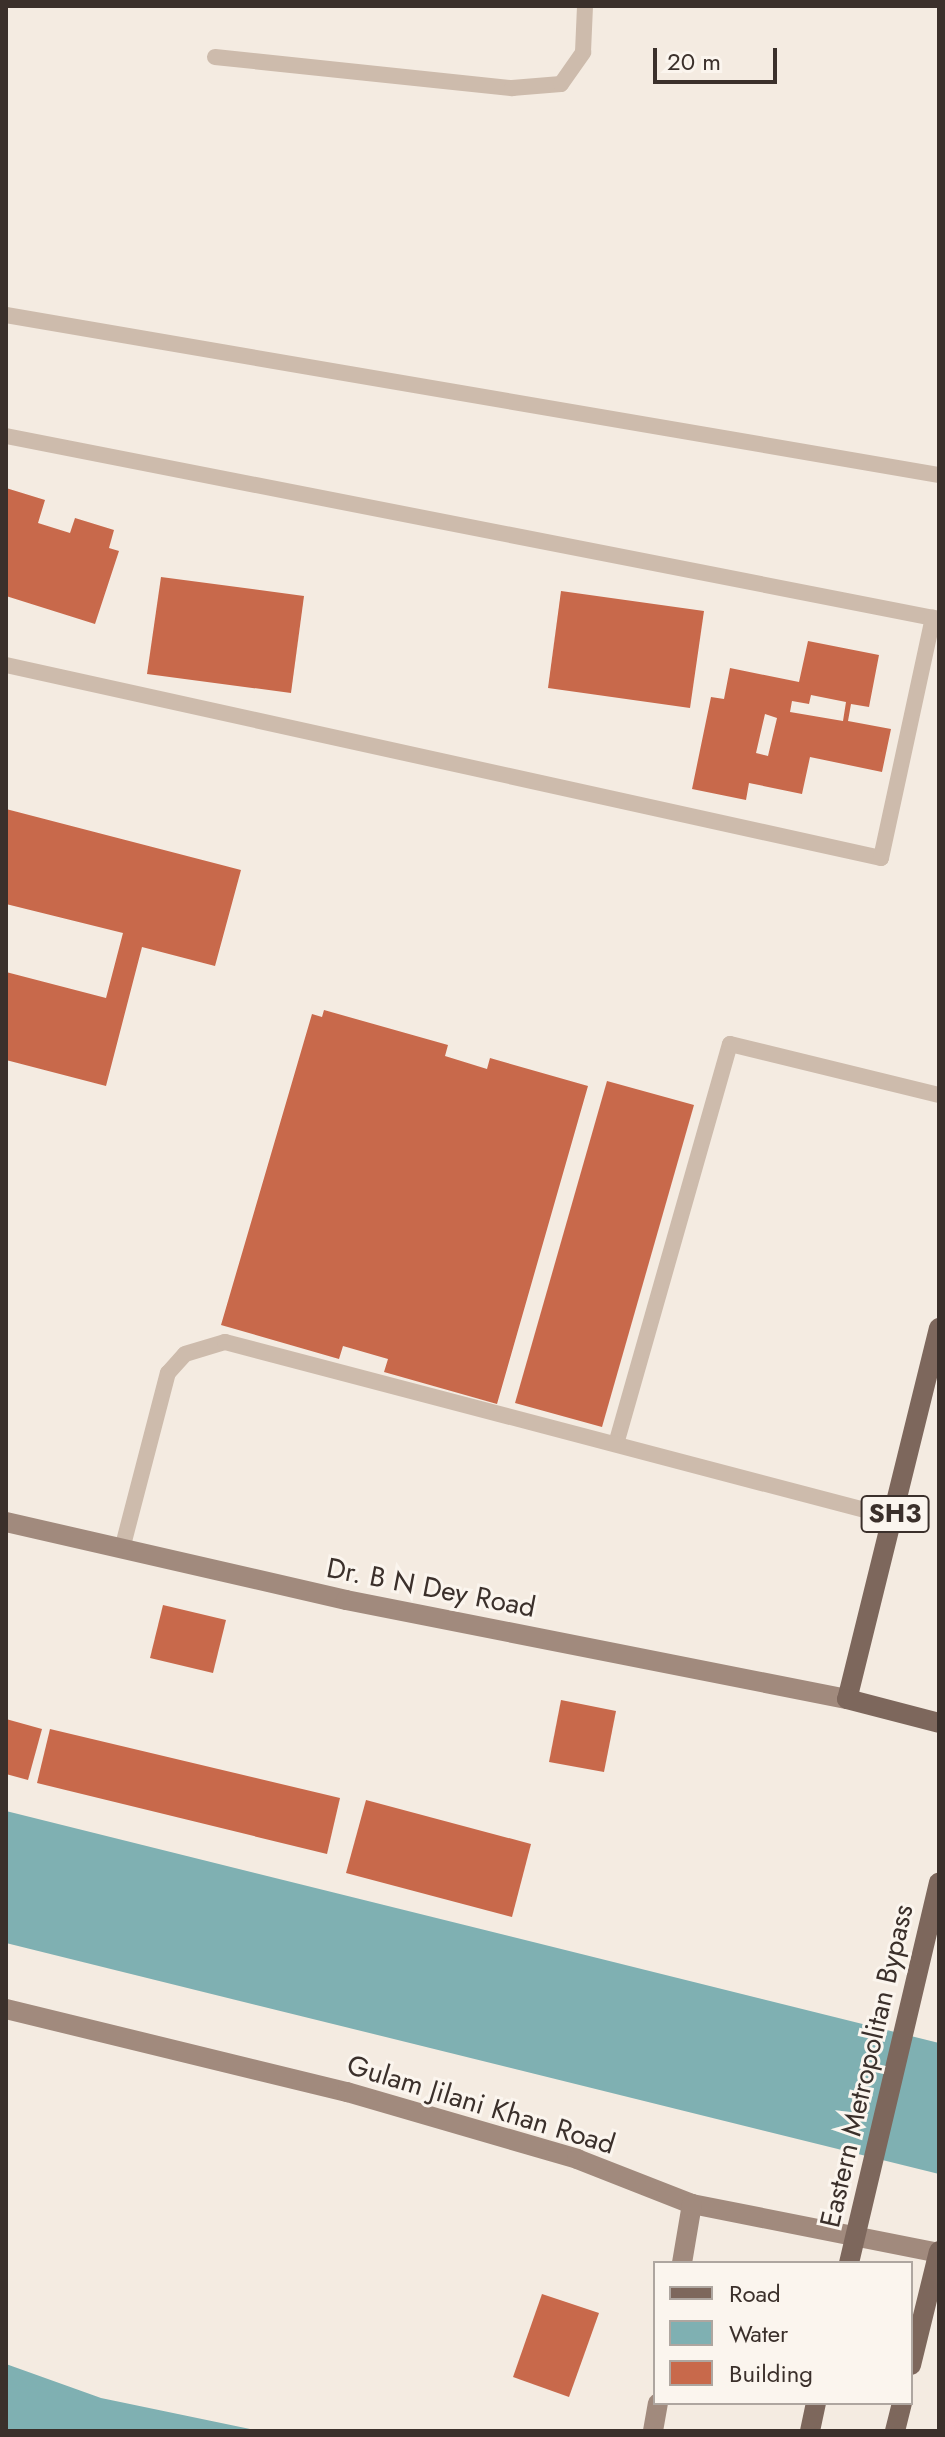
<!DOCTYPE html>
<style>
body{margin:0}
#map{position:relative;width:945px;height:2437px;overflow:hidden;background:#f4ebe1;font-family:Jost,sans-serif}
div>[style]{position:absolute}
.water>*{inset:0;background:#7fb0b2}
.building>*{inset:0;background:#c8694b}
.lane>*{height:16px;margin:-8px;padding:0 8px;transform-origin:8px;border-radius:8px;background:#cdbbac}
.secondary>*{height:20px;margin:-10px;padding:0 10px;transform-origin:10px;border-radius:10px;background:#a18a7d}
.primary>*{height:20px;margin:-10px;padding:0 10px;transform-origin:10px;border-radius:10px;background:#7d675c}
.primary-bridge>*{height:20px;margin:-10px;padding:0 10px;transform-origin:10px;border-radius:10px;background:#7d675c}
span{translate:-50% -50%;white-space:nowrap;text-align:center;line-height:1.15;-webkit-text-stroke:6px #fbf5ee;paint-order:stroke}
.shield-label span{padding:2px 6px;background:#fbf5ee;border:2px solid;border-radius:6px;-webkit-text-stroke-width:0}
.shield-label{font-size:26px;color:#3b302b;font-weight:700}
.street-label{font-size:28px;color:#3b302b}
.frame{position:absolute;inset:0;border:8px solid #3b302b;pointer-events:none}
.legend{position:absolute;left:653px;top:2261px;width:260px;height:144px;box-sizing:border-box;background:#fbf5ee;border:2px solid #aea6a0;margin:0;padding:10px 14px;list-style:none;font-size:24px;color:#3b302b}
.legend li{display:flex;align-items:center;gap:16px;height:40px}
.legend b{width:40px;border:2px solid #aea6a0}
.scale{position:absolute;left:653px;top:48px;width:124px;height:36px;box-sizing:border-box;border:4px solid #3b302b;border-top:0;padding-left:10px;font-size:24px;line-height:28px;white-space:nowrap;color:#3b302b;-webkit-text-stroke:6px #fbf5ee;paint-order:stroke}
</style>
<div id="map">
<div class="water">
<div style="clip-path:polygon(6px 1811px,939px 2043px,939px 2174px,6px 1943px)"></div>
<div style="clip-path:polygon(6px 2364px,101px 2398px,260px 2431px,6px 2431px)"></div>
</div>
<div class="building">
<div style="clip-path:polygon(6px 488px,45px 500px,38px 523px,70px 533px,75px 518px,114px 530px,109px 548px,119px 551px,95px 624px,6px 596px)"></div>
<div style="clip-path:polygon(161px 577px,304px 596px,291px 693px,147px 674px)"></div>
<div style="clip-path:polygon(561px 591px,704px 611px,690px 708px,548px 688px)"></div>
<div style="clip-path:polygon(evenodd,808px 641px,879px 655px,869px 707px,851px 704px,848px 721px,891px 729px,882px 772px,810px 757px,802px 794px,749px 783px,746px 800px,692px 789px,711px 697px,724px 699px,730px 668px,799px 682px,808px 641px,811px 695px,846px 702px,843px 721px,790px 712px,792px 701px,809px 704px,811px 695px,808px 641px,765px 714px,777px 718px,768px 756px,756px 753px,765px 714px)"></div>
<div style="clip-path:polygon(6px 809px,241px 870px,215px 966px,142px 947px,106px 1086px,6px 1060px,6px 972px,106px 998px,123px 933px,6px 904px)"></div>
<div style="clip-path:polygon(324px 1010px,448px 1045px,445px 1056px,487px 1069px,490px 1058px,588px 1086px,497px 1404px,384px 1372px,388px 1359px,343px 1346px,339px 1359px,221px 1325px,312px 1014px,322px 1017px)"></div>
<div style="clip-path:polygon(607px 1081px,694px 1105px,602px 1427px,515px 1403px)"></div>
<div style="clip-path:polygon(163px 1605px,226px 1620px,213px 1673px,150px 1658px)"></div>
<div style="clip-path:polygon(561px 1700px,616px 1711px,604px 1772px,549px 1762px)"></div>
<div style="clip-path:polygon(6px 1719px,42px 1729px,28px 1780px,6px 1774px)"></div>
<div style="clip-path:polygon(50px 1729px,340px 1798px,327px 1854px,37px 1783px)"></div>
<div style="clip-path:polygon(366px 1800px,531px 1844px,512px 1917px,346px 1873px)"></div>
<div style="clip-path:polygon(542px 2294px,599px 2313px,569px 2397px,513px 2377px)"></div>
</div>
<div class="lane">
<div style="left:215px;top:57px;width:299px;rotate:6deg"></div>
<div style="left:512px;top:88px;width:49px;rotate:-4.7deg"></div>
<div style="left:561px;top:84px;width:39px;rotate:-55deg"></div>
<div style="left:583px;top:52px;width:46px;rotate:-87.5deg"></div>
<div style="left:6px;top:315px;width:947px;rotate:9.73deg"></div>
<div style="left:6px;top:436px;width:951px;rotate:11.1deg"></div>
<div style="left:6px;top:665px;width:896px;rotate:12.44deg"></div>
<div style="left:881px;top:858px;width:246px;rotate:-77.8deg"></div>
<div style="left:616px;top:1444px;width:416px;rotate:-74.1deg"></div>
<div style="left:730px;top:1044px;width:215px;rotate:13.7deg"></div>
<div style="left:122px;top:1549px;width:182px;rotate:-75.4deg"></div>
<div style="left:168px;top:1373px;width:25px;rotate:-48deg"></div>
<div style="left:185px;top:1354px;width:42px;rotate:-16.7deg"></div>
<div style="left:225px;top:1342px;width:693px;rotate:14.72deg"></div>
</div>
<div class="secondary">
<div style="left:6px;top:1522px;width:349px;rotate:12.9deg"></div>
<div style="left:346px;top:1600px;width:511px;rotate:11.18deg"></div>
<div style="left:6px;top:2009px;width:351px;rotate:13.7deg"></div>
<div style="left:347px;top:2092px;width:240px;rotate:16.2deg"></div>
<div style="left:577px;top:2159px;width:123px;rotate:21.4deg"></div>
<div style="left:692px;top:2204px;width:252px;rotate:11.2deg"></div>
<div style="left:682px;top:2263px;width:60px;rotate:-80.4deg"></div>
<div style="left:653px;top:2431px;width:28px;rotate:-80deg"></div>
</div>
<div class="primary">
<div style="left:939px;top:1328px;width:382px;rotate:103.9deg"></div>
<div style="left:847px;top:1699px;width:95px;rotate:14.6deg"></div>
<div style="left:810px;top:2431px;width:29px;rotate:-78deg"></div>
<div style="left:895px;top:2431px;width:29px;rotate:-76deg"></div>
</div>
<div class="primary-bridge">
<div style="left:849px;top:2263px;width:391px;rotate:-76.7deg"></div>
<div style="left:911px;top:2365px;width:117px;rotate:-76.2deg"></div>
</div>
<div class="shield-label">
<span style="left:895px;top:1514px">SH3</span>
</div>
<div class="street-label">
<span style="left:431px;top:1588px;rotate:11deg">Dr. B N Dey Road</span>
<span style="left:867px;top:2066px;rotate:-77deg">Eastern Metropolitan Bypass</span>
<span style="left:481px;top:2105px;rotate:17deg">Gulam Jilani Khan Road</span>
</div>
<div class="frame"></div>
<ul class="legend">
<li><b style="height:10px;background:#7d675c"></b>Road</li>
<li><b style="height:22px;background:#7fb0b2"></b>Water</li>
<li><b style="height:22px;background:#c8694b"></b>Building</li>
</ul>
<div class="scale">20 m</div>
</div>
